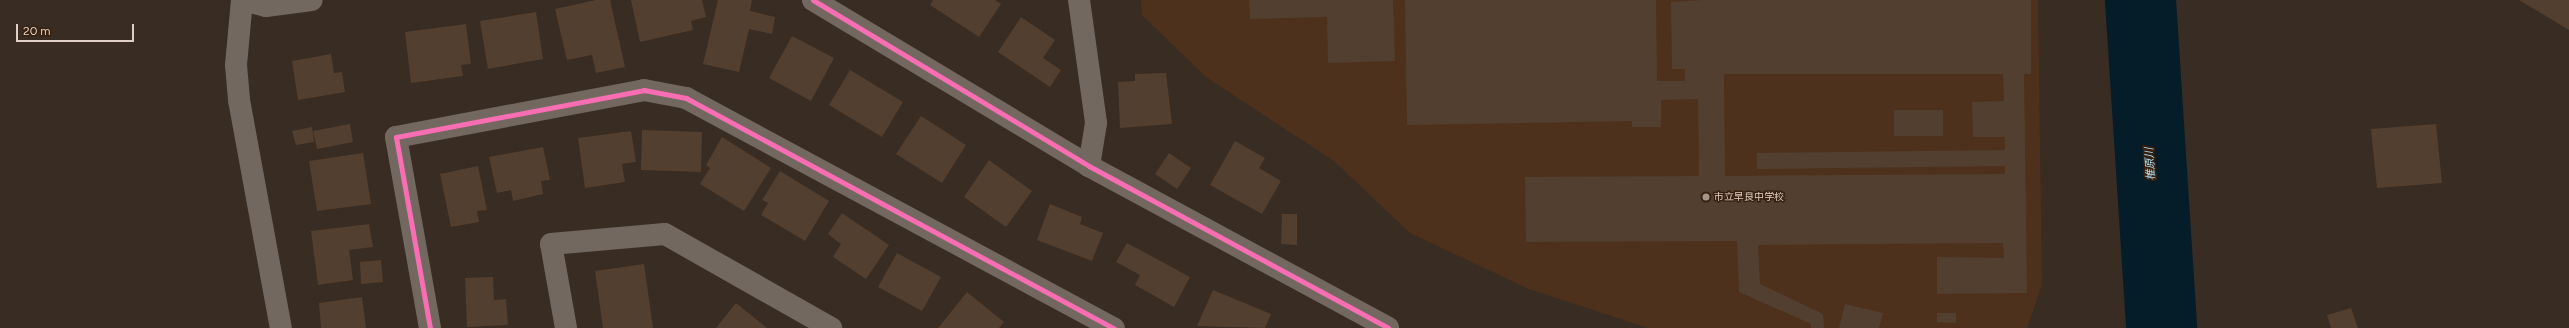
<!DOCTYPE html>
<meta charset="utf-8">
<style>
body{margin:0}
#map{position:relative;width:2569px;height:328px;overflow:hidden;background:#392c23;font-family:Figtree,"Noto Sans JP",sans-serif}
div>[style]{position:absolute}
.built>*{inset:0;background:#4d311c}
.river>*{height:71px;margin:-35.5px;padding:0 35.5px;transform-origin:35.5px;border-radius:35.5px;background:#051d28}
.building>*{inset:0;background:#523f2f}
.street>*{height:22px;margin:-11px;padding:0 11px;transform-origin:11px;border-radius:11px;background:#72685f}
.cycleway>*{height:5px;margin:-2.5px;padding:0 2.5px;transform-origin:2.5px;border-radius:2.5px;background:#f96db3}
.dots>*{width:11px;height:11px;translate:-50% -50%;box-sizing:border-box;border:2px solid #39210f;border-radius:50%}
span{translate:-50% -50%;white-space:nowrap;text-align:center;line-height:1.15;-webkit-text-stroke:3px #39210f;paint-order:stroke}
.poi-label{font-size:10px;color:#dfcfc4}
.left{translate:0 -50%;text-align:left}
.water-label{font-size:11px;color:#b1def7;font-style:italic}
.scale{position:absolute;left:16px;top:24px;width:118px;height:18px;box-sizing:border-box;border:2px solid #dfcfc4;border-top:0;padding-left:5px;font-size:12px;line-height:14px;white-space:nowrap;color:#dfcfc4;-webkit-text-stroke:3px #39210f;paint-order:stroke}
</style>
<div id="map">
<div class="built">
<div style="clip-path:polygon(1141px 0,2038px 0,2042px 285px,2027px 328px,1648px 328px,1529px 289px,1410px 233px,1334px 161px,1206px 77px,1142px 15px)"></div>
</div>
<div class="river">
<div style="left:2140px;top:0;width:329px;rotate:86.3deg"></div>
</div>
<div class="building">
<div style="clip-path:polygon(596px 0,610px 0,625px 67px,596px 73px,592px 55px,567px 60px,555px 9px)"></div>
<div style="clip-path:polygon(631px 0,702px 0,706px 17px,691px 21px,693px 30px,640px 42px)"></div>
<div style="clip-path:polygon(718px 0,752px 0,750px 11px,775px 17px,772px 34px,749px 29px,739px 72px,703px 64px)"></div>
<div style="clip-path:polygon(933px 0,995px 0,1001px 4px,979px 37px,930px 5px)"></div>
<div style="clip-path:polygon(1249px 0,1393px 0,1395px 61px,1328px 63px,1327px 17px,1250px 19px)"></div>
<div style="clip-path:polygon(evenodd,1405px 0,1656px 0,1657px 81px,1685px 81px,1685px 69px,1672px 69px,1671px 2px,1702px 0,2031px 0,2031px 74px,2024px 74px,2027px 293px,1937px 294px,1937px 257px,2004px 258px,2003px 243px,1758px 245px,1760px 284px,1823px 314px,1824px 328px,1811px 328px,1811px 324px,1739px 292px,1737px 241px,1526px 242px,1525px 177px,1699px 176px,1698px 99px,1661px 100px,1661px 127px,1632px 127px,1632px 121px,1407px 125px,1405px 0,1724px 74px,2003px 74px,2004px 101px,1972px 102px,1973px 137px,2005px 137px,2005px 150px,1757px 153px,1757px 169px,2005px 166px,2005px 174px,1725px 176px,1724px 74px)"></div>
<div style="clip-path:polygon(2519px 0,2569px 0,2569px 30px)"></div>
<div style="clip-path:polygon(536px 12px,543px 59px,488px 69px,480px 21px)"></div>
<div style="clip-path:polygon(1021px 17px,1055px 40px,1043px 58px,1061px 70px,1050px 87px,998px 52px)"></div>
<div style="clip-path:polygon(466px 24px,471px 64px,461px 65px,463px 76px,411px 83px,405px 32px)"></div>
<div style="clip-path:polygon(792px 36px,834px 58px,811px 101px,769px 78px)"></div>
<div style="clip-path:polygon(331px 54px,334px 73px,342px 72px,345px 92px,298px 100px,292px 61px)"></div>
<div style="clip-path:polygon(850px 70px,903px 102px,882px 137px,829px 105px)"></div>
<div style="clip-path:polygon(1166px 73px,1172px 124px,1120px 128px,1118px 82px,1135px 81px,1135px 74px)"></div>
<div style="clip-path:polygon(1894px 110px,1943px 110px,1943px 136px,1894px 136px)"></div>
<div style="clip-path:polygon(921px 116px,966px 145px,942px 183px,896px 154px)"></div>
<div style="clip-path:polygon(350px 124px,353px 142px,317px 149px,313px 131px)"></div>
<div style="clip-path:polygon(2436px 124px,2442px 183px,2377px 188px,2371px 129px)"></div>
<div style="clip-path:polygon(312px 127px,314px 142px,296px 145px,292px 131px)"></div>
<div style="clip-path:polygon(642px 130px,702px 132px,701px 172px,641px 170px)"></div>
<div style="clip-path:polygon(631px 131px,636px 162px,622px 164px,625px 182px,585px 188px,578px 138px)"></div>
<div style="clip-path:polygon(722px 137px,771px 168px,744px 211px,700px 184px,710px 168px,706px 165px)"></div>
<div style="clip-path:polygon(1235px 141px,1265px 158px,1259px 168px,1281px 181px,1262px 214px,1210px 185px)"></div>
<div style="clip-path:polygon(543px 147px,550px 180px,541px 181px,543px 194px,513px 201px,511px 190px,497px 193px,489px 157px)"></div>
<div style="clip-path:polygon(363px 153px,371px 204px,317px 211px,309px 161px)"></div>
<div style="clip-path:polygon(1169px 153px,1191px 168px,1177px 189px,1155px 174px)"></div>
<div style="clip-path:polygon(989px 160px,1032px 191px,1006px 227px,964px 197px)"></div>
<div style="clip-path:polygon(478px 166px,487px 210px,477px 211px,479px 222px,451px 227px,440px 174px)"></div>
<div style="clip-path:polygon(780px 171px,829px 201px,805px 241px,761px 215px,768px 203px,762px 200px)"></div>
<div style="clip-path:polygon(1050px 204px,1082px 217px,1080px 224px,1103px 233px,1092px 261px,1037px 240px)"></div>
<div style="clip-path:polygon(842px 213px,889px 245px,866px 279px,833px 257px,841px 244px,828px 234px)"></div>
<div style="clip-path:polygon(1282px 214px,1297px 214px,1297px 245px,1281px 244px)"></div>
<div style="clip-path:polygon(369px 224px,373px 247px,349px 250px,353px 280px,318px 285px,311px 231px)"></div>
<div style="clip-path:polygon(1127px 243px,1190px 277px,1174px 307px,1135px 285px,1140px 275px,1116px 262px)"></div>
<div style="clip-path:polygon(897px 253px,941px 277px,922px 311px,878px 287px)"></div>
<div style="clip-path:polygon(381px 260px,383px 282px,361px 284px,360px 262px)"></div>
<div style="clip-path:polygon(644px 264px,653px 328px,603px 328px,595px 271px)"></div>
<div style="clip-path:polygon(493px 277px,494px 300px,506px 299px,508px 325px,467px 327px,465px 278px)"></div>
<div style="clip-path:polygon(1213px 290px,1271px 314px,1265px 328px,1197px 326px)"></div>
<div style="clip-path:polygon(967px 292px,1004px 322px,999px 328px,938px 328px)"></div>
<div style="clip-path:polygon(362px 297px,366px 328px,321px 328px,319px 303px)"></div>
<div style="clip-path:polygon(736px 303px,767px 328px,716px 328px)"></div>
<div style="clip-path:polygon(1845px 304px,1883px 313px,1879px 328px,1839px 328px)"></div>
<div style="clip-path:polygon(2351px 308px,2358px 328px,2331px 328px,2327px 315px)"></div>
<div style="clip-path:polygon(1937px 313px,1956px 313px,1956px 323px,1937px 322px)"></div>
</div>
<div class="street">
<div style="left:242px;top:0;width:65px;rotate:95.3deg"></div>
<div style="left:236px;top:65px;width:35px;rotate:85deg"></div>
<div style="left:239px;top:100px;width:232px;rotate:79.6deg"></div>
<div style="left:242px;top:0;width:25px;rotate:14deg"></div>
<div style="left:266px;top:6px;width:46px;rotate:-7.4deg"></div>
<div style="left:813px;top:0;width:322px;rotate:31deg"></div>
<div style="left:1089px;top:166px;width:340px;rotate:28.4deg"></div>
<div style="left:1079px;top:0;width:124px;rotate:82.1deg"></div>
<div style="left:1096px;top:123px;width:44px;rotate:99.2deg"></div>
<div style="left:430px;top:328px;width:194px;rotate:-100.1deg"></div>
<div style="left:396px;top:137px;width:252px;rotate:-10.7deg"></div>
<div style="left:644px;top:90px;width:43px;rotate:10.8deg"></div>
<div style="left:686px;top:98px;width:486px;rotate:28.3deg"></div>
<div style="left:566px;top:328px;width:85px;rotate:-100.1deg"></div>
<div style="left:551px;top:244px;width:114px;rotate:-5deg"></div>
<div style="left:665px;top:234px;width:191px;rotate:29.5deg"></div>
</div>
<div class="cycleway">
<div style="left:813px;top:0;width:322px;rotate:31deg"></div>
<div style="left:1089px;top:166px;width:340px;rotate:28.4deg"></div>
<div style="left:430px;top:328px;width:194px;rotate:-100.1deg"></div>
<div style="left:396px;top:137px;width:252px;rotate:-10.7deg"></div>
<div style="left:644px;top:90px;width:43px;rotate:10.8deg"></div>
<div style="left:686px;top:98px;width:486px;rotate:28.3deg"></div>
</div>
<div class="dots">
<div style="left:1706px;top:197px;background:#a5968c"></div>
</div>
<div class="poi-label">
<span class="left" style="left:1714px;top:197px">市立早良中学校</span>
</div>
<div class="water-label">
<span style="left:2151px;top:164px;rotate:-94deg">椎原川</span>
</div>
<div class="scale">20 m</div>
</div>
